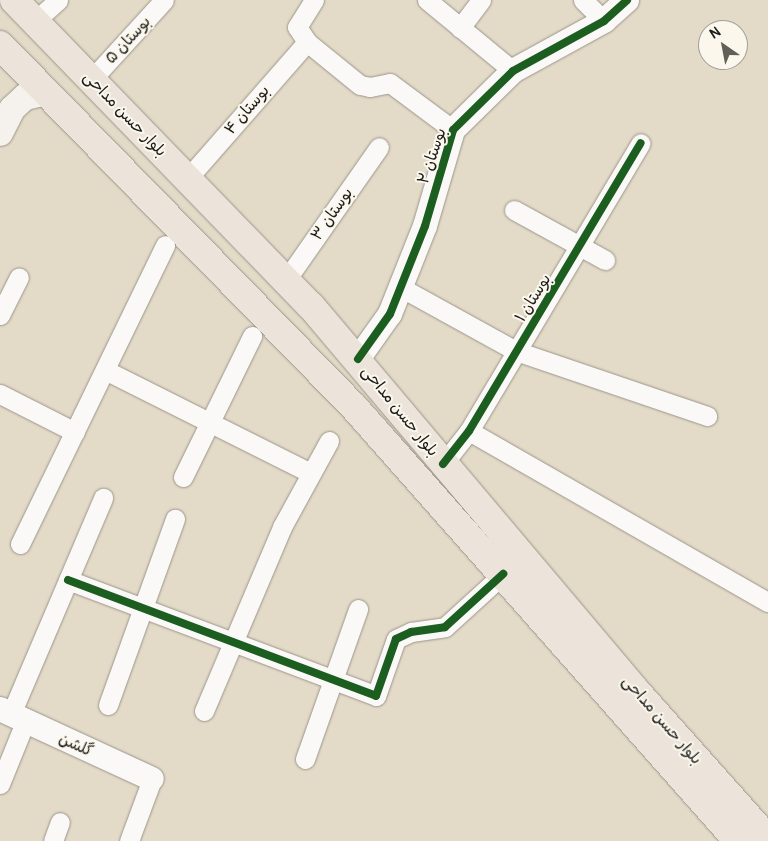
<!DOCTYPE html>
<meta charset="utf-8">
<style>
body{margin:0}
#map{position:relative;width:768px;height:841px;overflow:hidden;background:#e3dac7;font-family:Pangolin,"Playpen Sans Arabic",sans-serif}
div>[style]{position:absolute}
.roads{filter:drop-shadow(0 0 1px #9b968b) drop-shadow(0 0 1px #9b968b)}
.minor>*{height:19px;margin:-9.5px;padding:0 9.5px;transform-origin:9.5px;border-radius:9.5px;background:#fbf9f7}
.tertiary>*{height:24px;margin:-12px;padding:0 12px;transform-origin:12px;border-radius:12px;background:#fbf9f7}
.secondary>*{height:26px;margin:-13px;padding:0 13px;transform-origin:13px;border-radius:13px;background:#f5f1ec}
.primary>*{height:28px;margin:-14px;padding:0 14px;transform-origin:14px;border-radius:14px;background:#ece4db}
.cycleway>*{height:8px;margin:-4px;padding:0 4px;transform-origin:4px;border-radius:4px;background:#1b5e20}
span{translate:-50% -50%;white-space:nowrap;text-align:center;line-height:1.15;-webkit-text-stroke:4px #fbf7ec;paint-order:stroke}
.street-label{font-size:16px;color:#1c1c1c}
.north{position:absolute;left:698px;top:20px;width:50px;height:50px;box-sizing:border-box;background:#fbf7ec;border:1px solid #a29f99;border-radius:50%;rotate:327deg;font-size:14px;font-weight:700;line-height:20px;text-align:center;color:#1c1c1c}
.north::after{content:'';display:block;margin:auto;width:18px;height:22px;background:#625e58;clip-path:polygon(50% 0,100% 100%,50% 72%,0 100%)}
</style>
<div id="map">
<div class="roads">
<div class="minor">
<div style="left:314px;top:0;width:32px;rotate:122deg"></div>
<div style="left:297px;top:27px;width:18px;rotate:56deg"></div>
<div style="left:307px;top:42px;width:68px;rotate:39.1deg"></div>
<div style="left:360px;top:85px;width:10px;rotate:11deg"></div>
<div style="left:370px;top:87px;width:20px;rotate:-11deg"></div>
<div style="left:390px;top:83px;width:79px;rotate:36.7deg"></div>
<div style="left:427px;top:0;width:112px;rotate:39.5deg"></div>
<div style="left:583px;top:0;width:30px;rotate:45deg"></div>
<div style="left:35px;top:21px;width:31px;rotate:-42deg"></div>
<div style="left:460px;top:28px;width:35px;rotate:-53deg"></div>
<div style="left:91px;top:80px;width:108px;rotate:-47.6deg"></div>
<div style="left:187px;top:179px;width:182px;rotate:-48.8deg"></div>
<div style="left:514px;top:210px;width:104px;rotate:28.8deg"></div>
<div style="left:286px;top:280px;width:162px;rotate:-55deg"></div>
<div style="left:400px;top:287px;width:132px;rotate:28.9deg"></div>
<div style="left:516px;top:351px;width:202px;rotate:18.8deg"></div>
<div style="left:0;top:315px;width:42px;rotate:-63.4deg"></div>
<div style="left:105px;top:370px;width:230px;rotate:26.6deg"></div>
<div style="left:0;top:394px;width:84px;rotate:26.9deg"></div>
<div style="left:469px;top:431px;width:344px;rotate:29.8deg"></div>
<div style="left:443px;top:464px;width:42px;rotate:-51.8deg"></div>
<div style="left:469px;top:431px;width:335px;rotate:-59.2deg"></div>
<div style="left:183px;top:477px;width:157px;rotate:-63.9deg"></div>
<div style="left:20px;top:544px;width:332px;rotate:-64.1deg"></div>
<div style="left:68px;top:580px;width:329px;rotate:20.6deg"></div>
<div style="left:376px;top:696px;width:60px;rotate:-70.7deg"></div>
<div style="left:396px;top:639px;width:17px;rotate:-25deg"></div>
<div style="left:411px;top:632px;width:34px;rotate:-8deg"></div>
<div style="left:445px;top:627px;width:79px;rotate:-42.4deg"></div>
<div style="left:108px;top:705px;width:198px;rotate:-70.2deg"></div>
<div style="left:204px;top:711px;width:200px;rotate:-67deg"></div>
<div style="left:282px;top:527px;width:98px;rotate:-61.3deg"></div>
<div style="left:11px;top:714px;width:235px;rotate:-66.9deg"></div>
<div style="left:305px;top:759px;width:159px;rotate:-70.5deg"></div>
<div style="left:0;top:784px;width:67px;rotate:-68deg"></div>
<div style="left:53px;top:841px;width:20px;rotate:-70deg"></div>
<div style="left:129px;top:841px;width:66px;rotate:-69.6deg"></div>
</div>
<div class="tertiary">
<div style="left:358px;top:359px;width:55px;rotate:-54.6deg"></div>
<div style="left:390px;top:314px;width:95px;rotate:-68.3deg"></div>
<div style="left:425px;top:226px;width:100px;rotate:-73.7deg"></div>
<div style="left:453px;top:130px;width:84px;rotate:-44.5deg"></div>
<div style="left:513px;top:71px;width:104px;rotate:-28.8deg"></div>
<div style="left:604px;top:21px;width:31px;rotate:-42deg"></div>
<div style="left:0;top:709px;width:167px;rotate:24.7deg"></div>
</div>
<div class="secondary">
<div style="left:0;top:133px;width:27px;rotate:-63deg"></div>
<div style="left:12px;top:109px;width:18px;rotate:-43deg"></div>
<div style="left:25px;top:97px;width:22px;rotate:-13deg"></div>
</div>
<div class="primary">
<div style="left:14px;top:0;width:426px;rotate:45.9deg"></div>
<div style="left:311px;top:306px;width:504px;rotate:49.83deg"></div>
<div style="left:636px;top:691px;width:198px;rotate:48.3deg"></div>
<div style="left:0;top:45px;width:506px;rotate:45.64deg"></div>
<div style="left:354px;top:407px;width:579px;rotate:48.5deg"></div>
</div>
</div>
<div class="cycleway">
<div style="left:358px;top:359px;width:55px;rotate:-54.6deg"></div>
<div style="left:390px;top:314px;width:95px;rotate:-68.3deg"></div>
<div style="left:425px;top:226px;width:100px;rotate:-73.7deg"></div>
<div style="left:453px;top:130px;width:84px;rotate:-44.5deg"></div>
<div style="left:513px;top:71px;width:104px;rotate:-28.8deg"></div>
<div style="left:604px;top:21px;width:31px;rotate:-42deg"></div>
<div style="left:443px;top:464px;width:42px;rotate:-51.8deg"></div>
<div style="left:469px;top:431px;width:335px;rotate:-59.2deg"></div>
<div style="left:68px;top:580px;width:329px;rotate:20.6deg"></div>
<div style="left:376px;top:696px;width:60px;rotate:-70.7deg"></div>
<div style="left:396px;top:639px;width:17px;rotate:-25deg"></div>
<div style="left:411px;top:632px;width:34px;rotate:-8deg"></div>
<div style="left:445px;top:627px;width:79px;rotate:-42.4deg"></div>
</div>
<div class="street-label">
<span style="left:128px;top:40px;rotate:-47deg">بوستان ۵</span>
<span style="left:247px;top:110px;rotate:-49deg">بوستان ۴</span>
<span style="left:125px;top:114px;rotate:46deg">بلوار حسن مداحی</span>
<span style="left:432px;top:156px;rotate:-71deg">بوستان ۲</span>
<span style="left:332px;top:214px;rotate:-55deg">بوستان ۳</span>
<span style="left:533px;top:298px;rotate:-58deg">بوستان ۱</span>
<span style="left:400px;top:411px;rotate:51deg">بلوار حسن مداحی</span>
<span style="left:662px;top:720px;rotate:49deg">بلوار حسن مداحی</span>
<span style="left:76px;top:745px;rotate:24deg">گلشن</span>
</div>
<div class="north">N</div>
</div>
